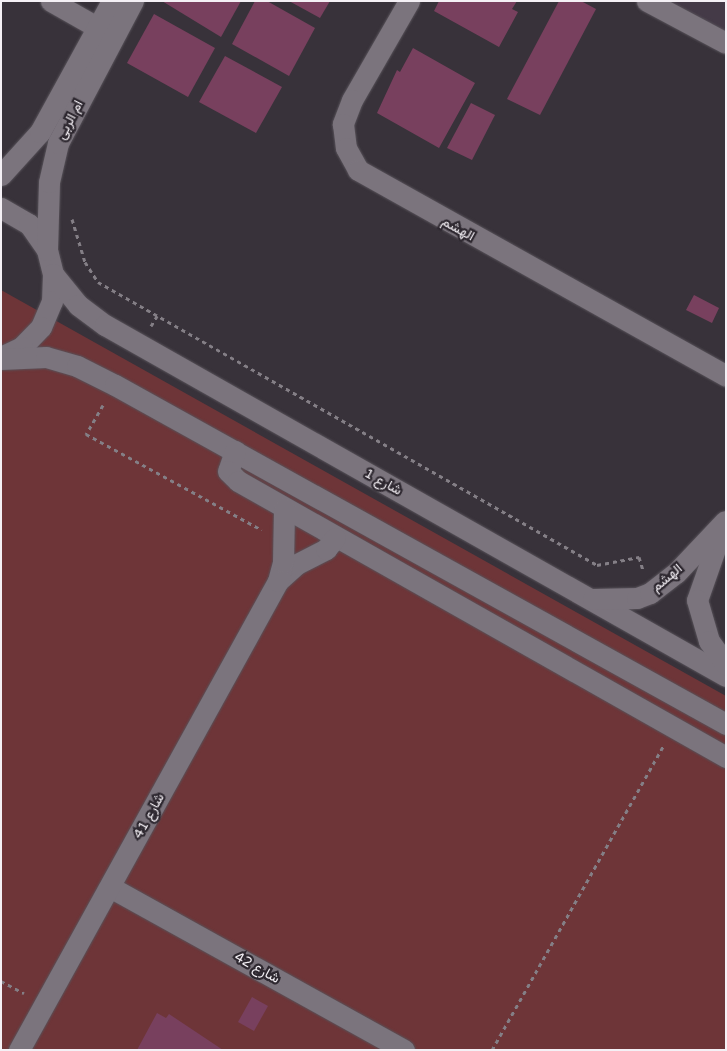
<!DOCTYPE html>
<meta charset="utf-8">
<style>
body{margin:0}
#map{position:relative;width:727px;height:1051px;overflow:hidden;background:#38323a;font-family:"Varela Round",Vazirmatn,sans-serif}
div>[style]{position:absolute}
.built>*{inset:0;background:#443a47}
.green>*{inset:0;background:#6e3538}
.building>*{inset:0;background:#78405e}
.path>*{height:3px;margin-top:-1.5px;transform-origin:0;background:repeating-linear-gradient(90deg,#847f86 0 4px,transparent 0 8px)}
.roads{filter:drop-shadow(0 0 1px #575259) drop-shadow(0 0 1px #575259)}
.minor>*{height:21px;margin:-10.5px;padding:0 10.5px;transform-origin:10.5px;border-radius:10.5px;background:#7b747d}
span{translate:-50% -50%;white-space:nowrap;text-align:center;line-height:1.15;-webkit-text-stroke:4.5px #2e2830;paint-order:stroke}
.street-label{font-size:14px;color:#f4f0f5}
.frame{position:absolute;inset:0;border:2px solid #f4f0f5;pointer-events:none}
</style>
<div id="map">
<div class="built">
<div style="clip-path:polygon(642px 1px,726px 1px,726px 47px)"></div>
</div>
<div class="green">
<div style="clip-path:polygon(1px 290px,726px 696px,726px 1050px,1px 1050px)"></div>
</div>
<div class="building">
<div style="clip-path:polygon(162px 1px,241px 1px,221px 37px)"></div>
<div style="clip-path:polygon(255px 1px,267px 1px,315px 28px,289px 76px,232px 44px)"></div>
<div style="clip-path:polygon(289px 1px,330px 1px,320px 18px)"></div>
<div style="clip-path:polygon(439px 1px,517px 1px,512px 9px,518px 12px,499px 47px,434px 11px)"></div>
<div style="clip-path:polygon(559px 1px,581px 1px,596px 9px,540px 115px,507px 99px)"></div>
<div style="clip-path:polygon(154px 14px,215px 48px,188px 97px,127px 63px)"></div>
<div style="clip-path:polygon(413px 48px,475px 83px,439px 148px,377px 113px,397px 70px,400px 72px)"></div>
<div style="clip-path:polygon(225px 56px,282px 87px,256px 133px,199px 102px)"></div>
<div style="clip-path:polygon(471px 103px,495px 115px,472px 160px,447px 148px)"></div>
<div style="clip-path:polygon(694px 295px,719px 308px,712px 323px,686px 310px)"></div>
<div style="clip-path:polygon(252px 997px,268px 1006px,254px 1031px,238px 1022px)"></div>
<div style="clip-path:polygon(157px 1013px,166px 1018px,169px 1014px,223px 1050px,137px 1050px)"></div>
</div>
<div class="path">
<div style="left:72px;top:219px;width:45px;rotate:73.2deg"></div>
<div style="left:85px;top:262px;width:24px;rotate:57deg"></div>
<div style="left:98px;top:282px;width:574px;rotate:29.56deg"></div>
<div style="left:597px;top:565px;width:43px;rotate:-10.8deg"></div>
<div style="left:639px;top:557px;width:14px;rotate:73deg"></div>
<div style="left:151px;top:326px;width:12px;rotate:-59deg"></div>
<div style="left:103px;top:405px;width:34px;rotate:120deg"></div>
<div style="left:86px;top:434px;width:200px;rotate:28.6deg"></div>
<div style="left:1px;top:981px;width:26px;rotate:28deg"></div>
<div style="left:492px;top:1050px;width:349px;rotate:-60.6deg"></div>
</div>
<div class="roads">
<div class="minor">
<div style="left:51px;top:1px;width:53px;rotate:29.5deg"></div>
<div style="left:409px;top:1px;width:114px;rotate:119.9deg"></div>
<div style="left:352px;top:100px;width:26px;rotate:111deg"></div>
<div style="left:343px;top:124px;width:24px;rotate:83deg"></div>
<div style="left:346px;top:148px;width:25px;rotate:61deg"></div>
<div style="left:358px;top:170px;width:422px;rotate:29.2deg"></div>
<div style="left:647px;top:1px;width:89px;rotate:28deg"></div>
<div style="left:1px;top:175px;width:58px;rotate:-47.8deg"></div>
<div style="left:40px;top:132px;width:149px;rotate:-61.2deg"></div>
<div style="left:1px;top:208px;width:32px;rotate:30deg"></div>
<div style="left:29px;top:224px;width:32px;rotate:55deg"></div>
<div style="left:47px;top:250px;width:25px;rotate:76deg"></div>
<div style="left:53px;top:274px;width:27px;rotate:92deg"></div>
<div style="left:52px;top:301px;width:28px;rotate:113deg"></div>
<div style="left:41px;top:327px;width:28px;rotate:134deg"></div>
<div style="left:22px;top:347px;width:23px;rotate:155deg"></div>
<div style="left:47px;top:250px;width:68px;rotate:-88.3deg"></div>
<div style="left:49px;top:182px;width:40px;rotate:-77deg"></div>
<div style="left:58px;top:143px;width:161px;rotate:-62.2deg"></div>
<div style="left:53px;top:274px;width:40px;rotate:51deg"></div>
<div style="left:78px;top:305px;width:34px;rotate:37deg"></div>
<div style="left:105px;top:325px;width:713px;rotate:29.48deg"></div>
<div style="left:1px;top:359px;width:45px;rotate:-2.5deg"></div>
<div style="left:46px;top:357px;width:32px;rotate:16deg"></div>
<div style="left:77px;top:366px;width:42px;rotate:26.6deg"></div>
<div style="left:115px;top:385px;width:699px;rotate:29.02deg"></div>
<div style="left:235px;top:451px;width:21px;rotate:109deg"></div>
<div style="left:228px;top:471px;width:14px;rotate:45deg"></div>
<div style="left:238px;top:481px;width:561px;rotate:29.49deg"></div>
<div style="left:721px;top:532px;width:72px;rotate:109.4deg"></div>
<div style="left:697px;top:600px;width:43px;rotate:73.7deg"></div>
<div style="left:709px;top:641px;width:29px;rotate:54deg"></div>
<div style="left:278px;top:581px;width:25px;rotate:-42deg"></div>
<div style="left:297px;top:564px;width:33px;rotate:-27deg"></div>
<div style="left:326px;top:549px;width:14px;rotate:-51deg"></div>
<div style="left:593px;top:599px;width:44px;rotate:-1.3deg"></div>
<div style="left:637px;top:598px;width:14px;rotate:-21deg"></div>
<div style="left:650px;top:593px;width:33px;rotate:-38deg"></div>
<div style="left:676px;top:573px;width:71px;rotate:-46.7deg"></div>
<div style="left:110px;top:887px;width:336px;rotate:29deg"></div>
<div style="left:19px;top:1050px;width:536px;rotate:-61.09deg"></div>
<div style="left:278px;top:581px;width:20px;rotate:-75deg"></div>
<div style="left:283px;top:562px;width:53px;rotate:-88.9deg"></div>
</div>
</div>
<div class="street-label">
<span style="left:70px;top:120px;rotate:-63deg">ام الربى</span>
<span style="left:458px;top:229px;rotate:29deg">الهشم</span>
<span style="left:383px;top:482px;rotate:29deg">شارع 1</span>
<span style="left:667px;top:578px;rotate:-40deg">الهشم</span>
<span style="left:149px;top:816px;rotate:-61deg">شارع 41</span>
<span style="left:257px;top:968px;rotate:29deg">شارع 42</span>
</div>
<div class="frame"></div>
</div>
